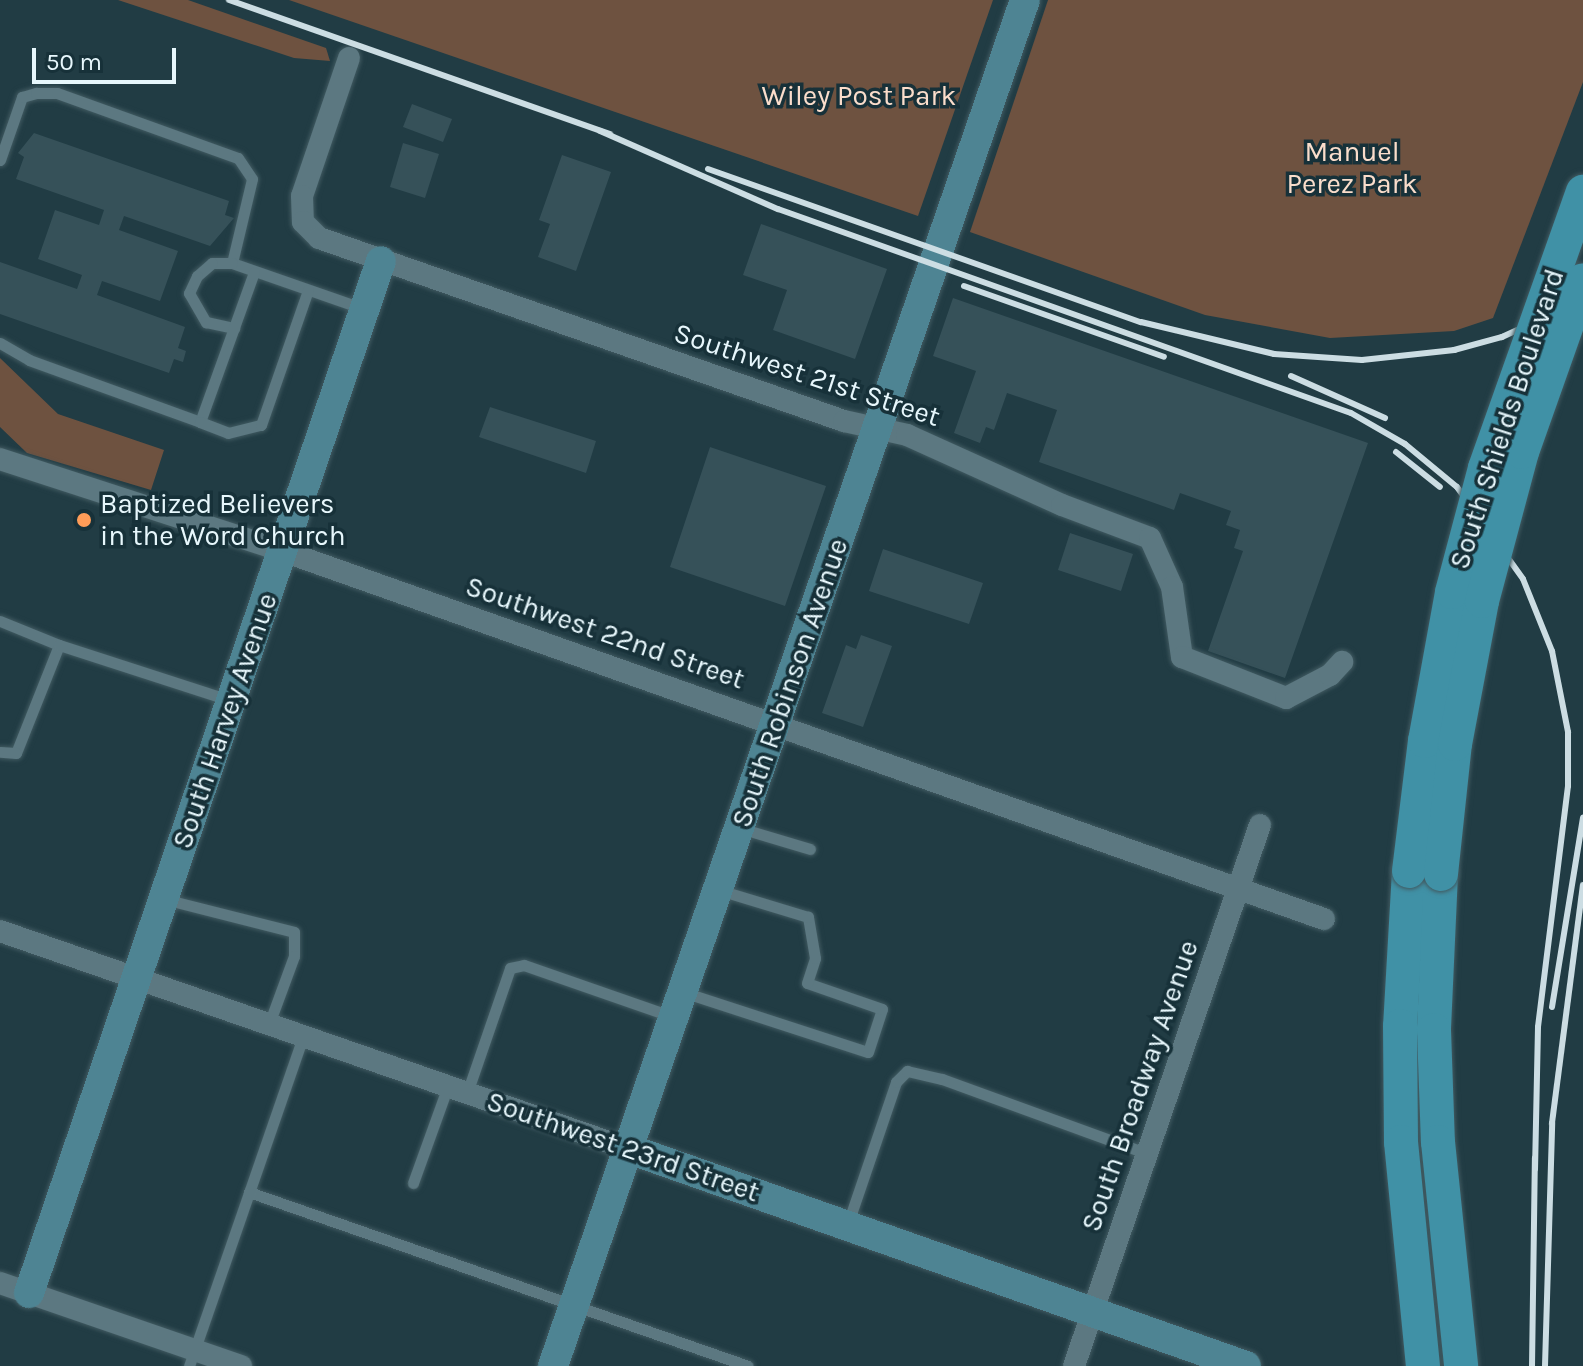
<!DOCTYPE html>
<style>
body{margin:0}
#map{position:relative;width:1583px;height:1366px;overflow:hidden;background:#213c44;font-family:Karla,sans-serif}
div>[style]{position:absolute}
.green>*{inset:0;background:#6e5240}
.building>*{inset:0;background:#365159}
.roads{filter:drop-shadow(0 0 2px #415a61) drop-shadow(0 0 2px #415a61)}
.lane>*{height:11px;margin:-5.5px;padding:0 5.5px;transform-origin:5.5px;border-radius:5.5px;background:#5c7881}
.street>*{height:22px;margin:-11px;padding:0 11px;transform-origin:11px;border-radius:11px;background:#5c7881}
.secondary>*{height:30px;margin:-15px;padding:0 15px;transform-origin:15px;border-radius:15px;background:#4e8493}
.primary>*{height:34px;margin:-17px;padding:0 17px;transform-origin:17px;border-radius:17px;background:#4091a6}
.rail>*{height:6px;margin:-3px;padding:0 3px;transform-origin:3px;border-radius:3px;background:#ccdde3}
.bridges{filter:drop-shadow(0 0 2px #415a61) drop-shadow(0 0 2px #415a61)}
.primary-bridge>*{height:34px;margin:-17px;padding:0 17px;transform-origin:17px;border-radius:17px;background:#4091a6}
.dots>*{width:22px;height:22px;translate:-50% -50%;box-sizing:border-box;border:4px solid #173139;border-radius:50%}
span{translate:-50% -50%;white-space:nowrap;text-align:center;line-height:1.15;-webkit-text-stroke:7px #173139;paint-order:stroke}
.park-label{font-size:28px;color:#faddcb}
.street-label{font-size:28px;color:#e7f7fc}
.poi-label{font-size:28px;color:#e7f7fc}
.left{translate:0 -50%;text-align:left}
.scale{position:absolute;left:32px;top:48px;width:144px;height:36px;box-sizing:border-box;border:4px solid #e7f7fc;border-top:0;padding-left:10px;font-size:24px;line-height:28px;white-space:nowrap;color:#e7f7fc;-webkit-text-stroke:6px #173139;paint-order:stroke}
</style>
<div id="map">
<div class="green">
<div style="clip-path:polygon(118px 0,188px 0,326px 48px,330px 61px,294px 58px)"></div>
<div style="clip-path:polygon(289px 0,993px 0,918px 216px)"></div>
<div style="clip-path:polygon(1048px 0,1583px 0,1583px 82px,1493px 318px,1454px 331px,1330px 338px,1205px 315px,970px 232px)"></div>
<div style="clip-path:polygon(0 358px,58px 414px,164px 450px,151px 490px,27px 453px,0 427px)"></div>
</div>
<div class="building">
<div style="clip-path:polygon(412px 104px,452px 119px,443px 142px,403px 127px)"></div>
<div style="clip-path:polygon(34px 133px,229px 201px,225px 215px,234px 218px,210px 246px,124px 216px,119px 230px,178px 251px,160px 301px,102px 281px,97px 295px,185px 327px,178px 348px,186px 351px,183px 362px,174px 359px,169px 373px,0 314px,0 262px,77px 289px,82px 275px,38px 259px,55px 210px,99px 225px,104px 210px,16px 179px,24px 157px,18px 153px)"></div>
<div style="clip-path:polygon(403px 143px,439px 154px,425px 198px,390px 187px)"></div>
<div style="clip-path:polygon(562px 155px,611px 172px,576px 271px,538px 257px,550px 224px,539px 220px)"></div>
<div style="clip-path:polygon(761px 224px,887px 269px,855px 359px,773px 330px,787px 290px,743px 275px)"></div>
<div style="clip-path:polygon(953px 298px,1368px 443px,1285px 678px,1208px 651px,1243px 551px,1234px 548px,1240px 530px,1226px 525px,1231px 511px,1180px 493px,1174px 510px,1039px 462px,1057px 410px,1007px 393px,994px 430px,986px 427px,980px 443px,954px 433px,976px 371px,933px 356px)"></div>
<div style="clip-path:polygon(490px 407px,596px 441px,586px 473px,479px 437px)"></div>
<div style="clip-path:polygon(710px 447px,826px 486px,785px 606px,670px 567px)"></div>
<div style="clip-path:polygon(1070px 533px,1133px 554px,1121px 591px,1058px 570px)"></div>
<div style="clip-path:polygon(883px 549px,983px 583px,969px 624px,869px 591px)"></div>
<div style="clip-path:polygon(861px 635px,892px 646px,863px 727px,822px 713px,846px 645px,856px 649px)"></div>
</div>
<div class="roads">
<div class="lane">
<div style="left:0;top:160px;width:67px;rotate:-70.8deg"></div>
<div style="left:22px;top:97px;width:15px;rotate:-16deg"></div>
<div style="left:36px;top:93px;width:21px"></div>
<div style="left:57px;top:93px;width:192px;rotate:19.8deg"></div>
<div style="left:238px;top:158px;width:25px;rotate:56deg"></div>
<div style="left:252px;top:179px;width:86px;rotate:103.4deg"></div>
<div style="left:232px;top:263px;width:140px;rotate:19.2deg"></div>
<div style="left:232px;top:263px;width:20px;rotate:180deg"></div>
<div style="left:212px;top:263px;width:20px;rotate:139deg"></div>
<div style="left:197px;top:276px;width:19px;rotate:115deg"></div>
<div style="left:189px;top:293px;width:34px;rotate:60deg"></div>
<div style="left:206px;top:322px;width:29px;rotate:12deg"></div>
<div style="left:0;top:343px;width:34px;rotate:30deg"></div>
<div style="left:29px;top:360px;width:182px;rotate:19.9deg"></div>
<div style="left:200px;top:422px;width:159px;rotate:-70.2deg"></div>
<div style="left:200px;top:422px;width:30px;rotate:21deg"></div>
<div style="left:228px;top:433px;width:34px;rotate:-14deg"></div>
<div style="left:261px;top:425px;width:143px;rotate:-70.8deg"></div>
<div style="left:0;top:621px;width:64px;rotate:22.1deg"></div>
<div style="left:59px;top:645px;width:116px;rotate:111.7deg"></div>
<div style="left:16px;top:753px;width:16px;rotate:-176deg"></div>
<div style="left:59px;top:645px;width:179px;rotate:17.9deg"></div>
<div style="left:740px;top:828px;width:73px;rotate:16.7deg"></div>
<div style="left:164px;top:899px;width:134px;rotate:14.2deg"></div>
<div style="left:294px;top:932px;width:24px;rotate:90deg"></div>
<div style="left:294px;top:956px;width:72px;rotate:110.2deg"></div>
<div style="left:683px;top:992px;width:194px;rotate:18deg"></div>
<div style="left:868px;top:1052px;width:45px;rotate:-72deg"></div>
<div style="left:882px;top:1009px;width:79px;rotate:-160.9deg"></div>
<div style="left:807px;top:983px;width:26px;rotate:-72deg"></div>
<div style="left:815px;top:958px;width:42px;rotate:-99.7deg"></div>
<div style="left:808px;top:917px;width:93px;rotate:-163.1deg"></div>
<div style="left:467px;top:1093px;width:132px;rotate:-71deg"></div>
<div style="left:510px;top:968px;width:14px;rotate:-12deg"></div>
<div style="left:524px;top:965px;width:158px;rotate:19.2deg"></div>
<div style="left:413px;top:1183px;width:103px;rotate:-70.2deg"></div>
<div style="left:249px;top:1192px;width:528px;rotate:19.22deg"></div>
<div style="left:848px;top:1223px;width:149px;rotate:-71.2deg"></div>
<div style="left:896px;top:1082px;width:16px;rotate:-45deg"></div>
<div style="left:907px;top:1071px;width:36px;rotate:13deg"></div>
<div style="left:942px;top:1079px;width:219px;rotate:20deg"></div>
<div style="left:189px;top:1366px;width:349px;rotate:-70.9deg"></div>
</div>
<div class="street">
<div style="left:349px;top:58px;width:146px;rotate:108.8deg"></div>
<div style="left:302px;top:196px;width:26px;rotate:88deg"></div>
<div style="left:303px;top:222px;width:23px;rotate:45deg"></div>
<div style="left:319px;top:238px;width:556px;rotate:19.22deg"></div>
<div style="left:844px;top:421px;width:65px;rotate:12.5deg"></div>
<div style="left:907px;top:435px;width:170px;rotate:24.3deg"></div>
<div style="left:1062px;top:505px;width:94px;rotate:20.6deg"></div>
<div style="left:1150px;top:538px;width:54px;rotate:65.8deg"></div>
<div style="left:1172px;top:587px;width:71px;rotate:81.9deg"></div>
<div style="left:1182px;top:657px;width:112px;rotate:21.5deg"></div>
<div style="left:1286px;top:698px;width:50px;rotate:-27.6deg"></div>
<div style="left:1330px;top:675px;width:18px;rotate:-47deg"></div>
<div style="left:0;top:459px;width:298px;rotate:18deg"></div>
<div style="left:283px;top:551px;width:1104px;rotate:19.47deg"></div>
<div style="left:0;top:931px;width:666px;rotate:19.12deg"></div>
<div style="left:0;top:1283px;width:255px;rotate:19deg"></div>
<div style="left:1074px;top:1366px;width:572px;rotate:-71.03deg"></div>
</div>
<div class="secondary">
<div style="left:629px;top:1149px;width:654px;rotate:19.38deg"></div>
<div style="left:29px;top:1293px;width:1090px;rotate:-71.17deg"></div>
<div style="left:553px;top:1366px;width:1445px;rotate:-70.94deg"></div>
</div>
<div class="primary">
<div style="left:1409px;top:871px;width:155px;rotate:93.3deg"></div>
<div style="left:1400px;top:1026px;width:116px;rotate:89.5deg"></div>
<div style="left:1401px;top:1142px;width:225px;rotate:84.4deg"></div>
<div style="left:1441px;top:874px;width:156px;rotate:92.6deg"></div>
<div style="left:1434px;top:1030px;width:112px;rotate:88deg"></div>
<div style="left:1438px;top:1142px;width:225px;rotate:84.1deg"></div>
</div>
</div>
<div class="rail">
<div style="left:229px;top:0;width:404px;rotate:19.4deg"></div>
<div style="left:600px;top:131px;width:194px;rotate:23.7deg"></div>
<div style="left:778px;top:209px;width:608px;rotate:19.6deg"></div>
<div style="left:1351px;top:413px;width:62px;rotate:29.9deg"></div>
<div style="left:1405px;top:444px;width:67px;rotate:39.6deg"></div>
<div style="left:1457px;top:487px;width:113px;rotate:54.3deg"></div>
<div style="left:1523px;top:579px;width:78px;rotate:68.1deg"></div>
<div style="left:1552px;top:651px;width:83px;rotate:78.8deg"></div>
<div style="left:1568px;top:732px;width:54px;rotate:90deg"></div>
<div style="left:1568px;top:786px;width:243px;rotate:97.1deg"></div>
<div style="left:1538px;top:1027px;width:142px;rotate:91.2deg"></div>
<div style="left:708px;top:169px;width:459px;rotate:19.5deg"></div>
<div style="left:1141px;top:322px;width:137px;rotate:13.5deg"></div>
<div style="left:1274px;top:354px;width:88px;rotate:3.9deg"></div>
<div style="left:1362px;top:360px;width:93px;rotate:-6.2deg"></div>
<div style="left:1454px;top:350px;width:50px;rotate:-15.2deg"></div>
<div style="left:1502px;top:337px;width:89px;rotate:-24.6deg"></div>
<div style="left:964px;top:286px;width:212px;rotate:19.5deg"></div>
<div style="left:1291px;top:376px;width:103px;rotate:24.1deg"></div>
<div style="left:1396px;top:452px;width:56px;rotate:38.5deg"></div>
<div style="left:1552px;top:1007px;width:192px;rotate:-80.7deg"></div>
<div style="left:1532px;top:1366px;width:208px;rotate:-89.2deg"></div>
<div style="left:1545px;top:1366px;width:243px;rotate:-88.3deg"></div>
<div style="left:1552px;top:1123px;width:240px;rotate:-82.6deg"></div>
</div>
<div class="bridges">
<div class="primary-bridge">
<div style="left:1409px;top:871px;width:131px;rotate:-83deg"></div>
<div style="left:1425px;top:741px;width:151px;rotate:-79.7deg"></div>
<div style="left:1452px;top:592px;width:128px;rotate:-75.1deg"></div>
<div style="left:1485px;top:468px;width:293px;rotate:-70.5deg"></div>
<div style="left:1441px;top:874px;width:131px;rotate:-83.9deg"></div>
<div style="left:1455px;top:744px;width:146px;rotate:-79.3deg"></div>
<div style="left:1482px;top:601px;width:154px;rotate:-75deg"></div>
<div style="left:1522px;top:452px;width:182px;rotate:-70.5deg"></div>
</div>
</div>
<div class="dots">
<div style="left:84px;top:520px;background:#fe9c58"></div>
</div>
<div class="park-label">
<span style="left:859px;top:96px">Wiley Post Park</span>
<span style="left:1352px;top:168px">Manuel<br>Perez Park</span>
</div>
<div class="street-label">
<span style="left:807px;top:375px;rotate:18deg">Southwest 21st Street</span>
<span style="left:1507px;top:419px;rotate:-72deg">South Shields Boulevard</span>
<span style="left:605px;top:633px;rotate:19deg">Southwest 22nd Street</span>
<span style="left:790px;top:683px;rotate:-71deg">South Robinson Avenue</span>
<span style="left:225px;top:721px;rotate:-71deg">South Harvey Avenue</span>
<span style="left:1140px;top:1086px;rotate:-71deg">South Broadway Avenue</span>
<span style="left:623px;top:1147px;rotate:19deg">Southwest 23rd Street</span>
</div>
<div class="poi-label">
<span class="left" style="left:100px;top:520px">Baptized Believers<br>in the Word Church</span>
</div>
<div class="scale">50 m</div>
</div>
